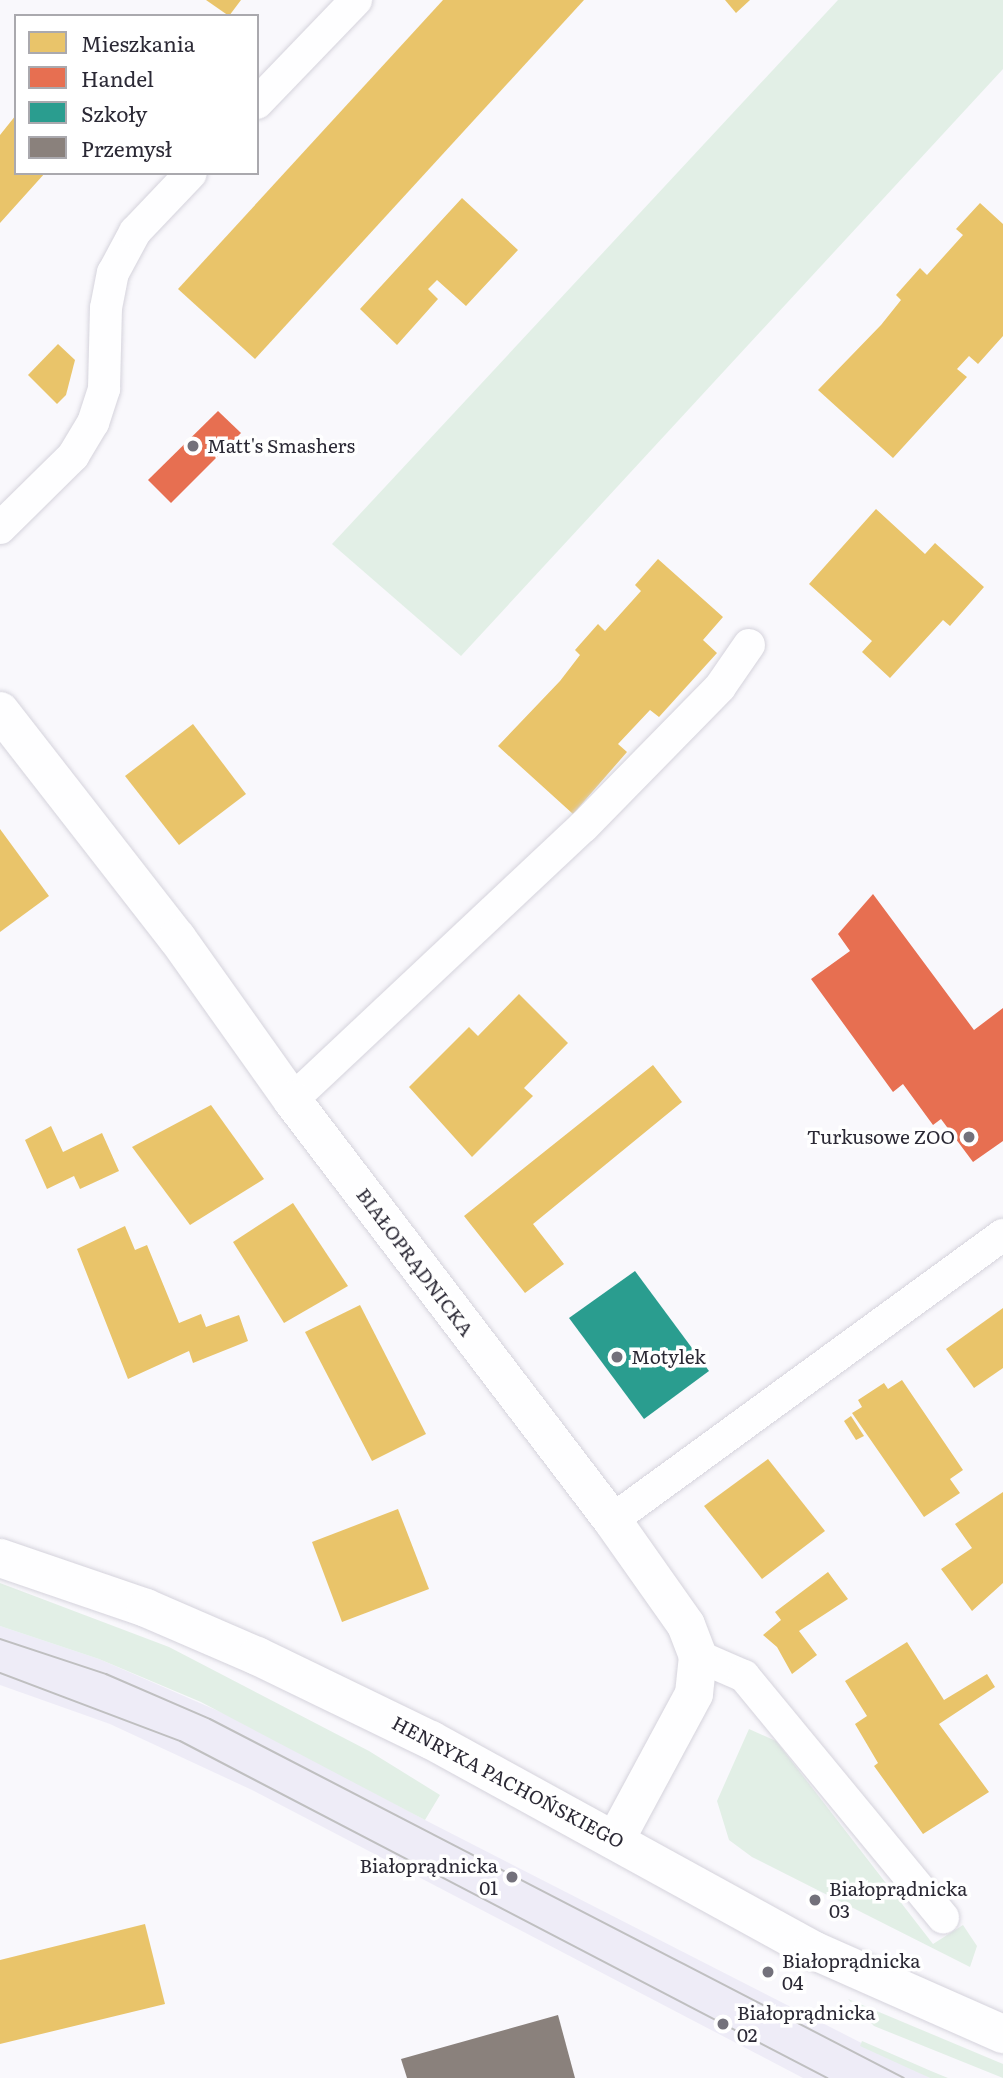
<!DOCTYPE html>
<meta charset="utf-8">
<style>
body{margin:0}
#map{position:relative;width:1003px;height:2078px;overflow:hidden;background:#f9f8fc;font-family:Literata,serif}
div>[style]{position:absolute}
.built>*{inset:0;background:#eeecf7}
.green>*{inset:0;background:#e2efe6}
.homes>*{inset:0;background:#e9c46a}
.shops>*{inset:0;background:#e76f51}
.schools>*{inset:0;background:#2a9d8f}
.industry>*{inset:0;background:#8a817c}
.roads{filter:drop-shadow(0 0 2px #d5d3dc) drop-shadow(0 0 2px #d5d3dc)}
.service>*{height:32px;margin:-16px;padding:0 16px;transform-origin:16px;border-radius:16px;background:#fefeff}
.minor>*{height:38px;margin:-19px;padding:0 19px;transform-origin:19px;border-radius:19px;background:#fefeff}
.tertiary>*{height:38px;margin:-19px;padding:0 19px;transform-origin:19px;border-radius:19px;background:#fefeff}
.tram>*{height:2px;margin:-1px;padding:0 1px;transform-origin:1px;border-radius:1px;background:#bfbfc0}
.dots>*{width:19px;height:19px;translate:-50% -50%;box-sizing:border-box;border:4px solid #fff;border-radius:50%}
span{translate:-50% -50%;white-space:nowrap;text-align:center;line-height:1.15;-webkit-text-stroke:7px #fff;paint-order:stroke}
.poi-label{font-size:19px;color:#2b2935}
.left{translate:0 -50%;text-align:left}
.right{translate:-100% -50%;text-align:right}
.street-label{font-size:19px;color:#2b2935}
.legend{position:absolute;left:14px;top:14px;width:245px;height:161px;box-sizing:border-box;background:#fff;border:2px solid #aaa9ae;margin:0;padding:9px 12px;list-style:none;font-size:21px;color:#2b2935}
.legend li{display:flex;align-items:center;gap:14px;height:35px}
.legend b{width:35px;border:2px solid #aaa9ae}
</style>
<div id="map">
<div class="built">
<div style="clip-path:polygon(0 1626px,99px 1659px,248px 1724px,425px 1820px,930px 2078px,803px 2078px,252px 1790px,110px 1724px,0 1685px)"></div>
</div>
<div class="green">
<div style="clip-path:polygon(838px 0,1003px 0,1003px 69px,461px 656px,332px 544px)"></div>
<div style="clip-path:polygon(0 1583px,169px 1647px,369px 1751px,440px 1795px,425px 1820px,201px 1702px,99px 1659px,0 1626px)"></div>
<div style="clip-path:polygon(749px 1729px,776px 1741px,933px 1944px,963px 1925px,977px 1946px,970px 1967px,752px 1857px,729px 1840px,717px 1801px)"></div>
<div style="clip-path:polygon(848px 1999px,1003px 2064px,1003px 2078px,874px 2026px)"></div>
<div style="clip-path:polygon(862px 2041px,931px 2071px,948px 2078px,930px 2078px,860px 2046px)"></div>
</div>
<div class="homes">
<div style="clip-path:polygon(206px 0,241px 0,229px 16px)"></div>
<div style="clip-path:polygon(443px 0,584px 0,255px 359px,178px 289px)"></div>
<div style="clip-path:polygon(725px 0,750px 0,736px 13px)"></div>
<div style="clip-path:polygon(16px 115px,16px 173px,45px 173px,0 223px,0 135px)"></div>
<div style="clip-path:polygon(462px 198px,518px 250px,466px 306px,437px 280px,428px 289px,438px 299px,397px 345px,360px 309px)"></div>
<div style="clip-path:polygon(980px 203px,1003px 224px,1003px 336px,978px 364px,969px 356px,957px 369px,967px 377px,893px 458px,818px 390px,881px 325px,901px 300px,896px 295px,920px 268px,927px 275px,963px 235px,956px 229px)"></div>
<div style="clip-path:polygon(58px 344px,75px 360px,66px 395px,57px 404px,28px 375px)"></div>
<div style="clip-path:polygon(876px 509px,925px 554px,935px 543px,984px 587px,950px 626px,943px 620px,890px 678px,862px 652px,872px 641px,809px 584px)"></div>
<div style="clip-path:polygon(658px 559px,723px 617px,703px 640px,717px 653px,659px 717px,650px 710px,618px 744px,627px 752px,573px 814px,498px 746px,560px 681px,580px 655px,575px 650px,598px 624px,605px 631px,641px 591px,635px 585px)"></div>
<div style="clip-path:polygon(193px 724px,246px 794px,179px 845px,125px 776px)"></div>
<div style="clip-path:polygon(0 829px,49px 896px,0 932px)"></div>
<div style="clip-path:polygon(519px 994px,568px 1043px,524px 1088px,533px 1096px,472px 1157px,409px 1087px,469px 1027px,478px 1036px)"></div>
<div style="clip-path:polygon(653px 1065px,682px 1102px,533px 1224px,564px 1264px,525px 1293px,464px 1216px)"></div>
<div style="clip-path:polygon(211px 1105px,264px 1179px,190px 1225px,132px 1147px)"></div>
<div style="clip-path:polygon(51px 1126px,63px 1152px,102px 1133px,119px 1171px,80px 1189px,74px 1176px,47px 1189px,25px 1140px)"></div>
<div style="clip-path:polygon(293px 1203px,348px 1286px,284px 1323px,233px 1242px)"></div>
<div style="clip-path:polygon(125px 1226px,135px 1250px,147px 1245px,179px 1323px,201px 1314px,206px 1327px,239px 1315px,248px 1341px,193px 1363px,189px 1351px,128px 1379px,77px 1249px)"></div>
<div style="clip-path:polygon(360px 1305px,426px 1434px,372px 1461px,305px 1332px)"></div>
<div style="clip-path:polygon(1003px 1308px,1003px 1368px,974px 1388px,946px 1349px)"></div>
<div style="clip-path:polygon(902px 1380px,963px 1470px,950px 1479px,960px 1493px,924px 1517px,852px 1413px,862px 1407px,858px 1400px,884px 1383px,888px 1389px)"></div>
<div style="clip-path:polygon(851px 1416px,864px 1436px,856px 1440px,844px 1421px)"></div>
<div style="clip-path:polygon(768px 1459px,825px 1531px,762px 1579px,704px 1506px)"></div>
<div style="clip-path:polygon(1003px 1492px,1003px 1583px,972px 1611px,941px 1569px,972px 1548px,955px 1524px)"></div>
<div style="clip-path:polygon(398px 1509px,429px 1589px,342px 1622px,312px 1542px)"></div>
<div style="clip-path:polygon(828px 1572px,848px 1599px,799px 1631px,817px 1655px,792px 1674px,777px 1647px,763px 1635px,781px 1620px,775px 1612px)"></div>
<div style="clip-path:polygon(907px 1642px,944px 1700px,987px 1674px,995px 1687px,939px 1724px,989px 1792px,923px 1834px,874px 1766px,878px 1763px,855px 1724px,867px 1716px,845px 1681px)"></div>
<div style="clip-path:polygon(145px 1924px,165px 2004px,0 2044px,0 1960px)"></div>
</div>
<div class="shops">
<div style="clip-path:polygon(218px 411px,241px 433px,171px 503px,148px 480px)"></div>
<div style="clip-path:polygon(873px 894px,974px 1030px,1003px 1008px,1003px 1141px,973px 1162px,941px 1119px,933px 1125px,903px 1084px,893px 1092px,811px 979px,850px 951px,838px 934px)"></div>
</div>
<div class="schools">
<div style="clip-path:polygon(635px 1271px,709px 1371px,644px 1419px,569px 1318px)"></div>
</div>
<div class="industry">
<div style="clip-path:polygon(558px 2015px,575px 2078px,407px 2078px,401px 2059px)"></div>
</div>
<div class="roads">
<div class="service">
<div style="left:257px;top:103px;width:143px;rotate:-46.1deg"></div>
<div style="left:0;top:528px;width:103px;rotate:-44.6deg"></div>
<div style="left:73px;top:456px;width:39px;rotate:-59deg"></div>
<div style="left:93px;top:423px;width:36px;rotate:-72deg"></div>
<div style="left:104px;top:389px;width:81px;rotate:-88.6deg"></div>
<div style="left:106px;top:308px;width:36px;rotate:-79deg"></div>
<div style="left:113px;top:273px;width:47px;rotate:-61.8deg"></div>
<div style="left:135px;top:232px;width:81px;rotate:-46.5deg"></div>
<div style="left:292px;top:1100px;width:399px;rotate:-43.2deg"></div>
<div style="left:583px;top:827px;width:196px;rotate:-45.6deg"></div>
<div style="left:720px;top:687px;width:51px;rotate:-55.4deg"></div>
<div style="left:612px;top:1520px;width:484px;rotate:-36.1deg"></div>
<div style="left:698px;top:1656px;width:50px;rotate:23.5deg"></div>
<div style="left:744px;top:1676px;width:313px;rotate:50.5deg"></div>
</div>
<div class="minor">
<div style="left:0;top:711px;width:288px;rotate:52.1deg"></div>
<div style="left:177px;top:938px;width:199px;rotate:54.6deg"></div>
<div style="left:292px;top:1100px;width:528px;rotate:52.7deg"></div>
<div style="left:612px;top:1520px;width:128px;rotate:54.8deg"></div>
<div style="left:686px;top:1625px;width:33px;rotate:69deg"></div>
<div style="left:698px;top:1656px;width:38px;rotate:96deg"></div>
<div style="left:694px;top:1694px;width:165px;rotate:118.3deg"></div>
</div>
<div class="tertiary">
<div style="left:0;top:1558px;width:154px;rotate:18.9deg"></div>
<div style="left:146px;top:1608px;width:121px;rotate:23.4deg"></div>
<div style="left:257px;top:1656px;width:193px;rotate:25.8deg"></div>
<div style="left:431px;top:1740px;width:436px;rotate:28.8deg"></div>
<div style="left:813px;top:1950px;width:208px;rotate:23.9deg"></div>
</div>
</div>
<div class="tram">
<div style="left:0;top:1639px;width:112px;rotate:18.3deg"></div>
<div style="left:106px;top:1674px;width:113px;rotate:23.4deg"></div>
<div style="left:210px;top:1719px;width:781px;rotate:27.35deg"></div>
<div style="left:0;top:1673px;width:192px;rotate:20.7deg"></div>
<div style="left:180px;top:1741px;width:730px;rotate:27.51deg"></div>
</div>
<div class="dots">
<div style="left:193px;top:446px;background:#73717b"></div>
<div style="left:969px;top:1137px;background:#73717b"></div>
<div style="left:617px;top:1357px;background:#73717b"></div>
<div style="left:512px;top:1877px;background:#73717b"></div>
<div style="left:815px;top:1900px;background:#73717b"></div>
<div style="left:768px;top:1972px;background:#73717b"></div>
<div style="left:723px;top:2024px;background:#73717b"></div>
</div>
<div class="poi-label">
<span class="left" style="left:207px;top:446px">Matt's Smashers</span>
<span class="right" style="left:955px;top:1137px">Turkusowe ZOO</span>
<span class="left" style="left:631px;top:1357px">Motylek</span>
<span class="right" style="left:498px;top:1877px">Białoprądnicka<br>01</span>
<span class="left" style="left:829px;top:1900px">Białoprądnicka<br>03</span>
<span class="left" style="left:782px;top:1972px">Białoprądnicka<br>04</span>
<span class="left" style="left:737px;top:2024px">Białoprądnicka<br>02</span>
</div>
<div class="street-label">
<span style="left:415px;top:1262px;rotate:53deg">BIAŁOPRĄDNICKA</span>
<span style="left:508px;top:1782px;rotate:28deg">HENRYKA PACHOŃSKIEGO</span>
</div>
<ul class="legend">
<li><b style="height:19px;background:#e9c46a"></b>Mieszkania</li>
<li><b style="height:19px;background:#e76f51"></b>Handel</li>
<li><b style="height:19px;background:#2a9d8f"></b>Szkoły</li>
<li><b style="height:19px;background:#8a817c"></b>Przemysł</li>
</ul>
</div>
